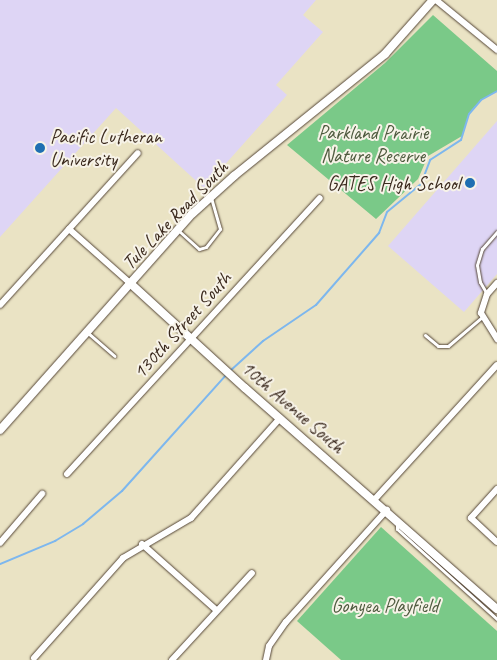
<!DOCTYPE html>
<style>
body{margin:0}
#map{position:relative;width:497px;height:660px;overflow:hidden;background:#eae3c4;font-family:Caveat,sans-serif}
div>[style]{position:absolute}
.built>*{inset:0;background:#ded5f5}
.green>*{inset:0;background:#7ac988}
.stream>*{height:2px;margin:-1px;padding:0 1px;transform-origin:1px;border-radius:1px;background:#7db7ee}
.roads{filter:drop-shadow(0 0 1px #554637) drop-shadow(0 0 1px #554637)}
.service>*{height:3px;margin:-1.5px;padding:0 1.5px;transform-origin:1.5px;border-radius:1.5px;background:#fff}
.minor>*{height:6px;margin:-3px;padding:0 3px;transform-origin:3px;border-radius:3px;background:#fff}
.tertiary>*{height:8px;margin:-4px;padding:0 4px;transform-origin:4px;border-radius:4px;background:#fff}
.dots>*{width:14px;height:14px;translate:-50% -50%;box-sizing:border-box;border:2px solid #f7f3e8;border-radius:50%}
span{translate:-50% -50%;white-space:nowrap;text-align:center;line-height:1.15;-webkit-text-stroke:4px #f7f3e8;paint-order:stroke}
.park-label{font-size:20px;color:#4e5a3e}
.poi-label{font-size:20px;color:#3b2a1e}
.left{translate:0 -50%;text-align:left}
.right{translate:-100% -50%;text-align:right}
.street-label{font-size:20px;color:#3b2a1e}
</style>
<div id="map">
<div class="built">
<div style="clip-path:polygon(0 0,316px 0,303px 15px,323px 32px,276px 85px,287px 95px,204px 188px,116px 108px,0 237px)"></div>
<div style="clip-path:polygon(497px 121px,497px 274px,464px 312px,388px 246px)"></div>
</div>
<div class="green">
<div style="clip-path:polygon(433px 15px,497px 71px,497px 91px,481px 100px,469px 114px,462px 136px,428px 156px,418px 179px,376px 219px,287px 145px,385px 63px)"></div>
<div style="clip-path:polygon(381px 527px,497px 631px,497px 660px,341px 660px,297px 621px)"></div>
</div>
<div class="stream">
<div style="left:230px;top:371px;width:45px;rotate:-42.3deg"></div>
<div style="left:263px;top:341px;width:64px;rotate:-34.2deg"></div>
<div style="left:316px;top:305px;width:96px;rotate:-48.8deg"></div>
<div style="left:379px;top:233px;width:22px;rotate:-69deg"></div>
<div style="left:387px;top:212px;width:44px;rotate:-39.5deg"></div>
<div style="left:421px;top:184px;width:26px;rotate:-69deg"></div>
<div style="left:430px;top:160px;width:37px;rotate:-33deg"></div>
<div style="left:461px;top:140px;width:27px;rotate:-73deg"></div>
<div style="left:469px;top:114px;width:18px;rotate:-49deg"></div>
<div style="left:481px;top:100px;width:18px;rotate:-29deg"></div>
<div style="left:0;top:564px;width:60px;rotate:-22.7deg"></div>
<div style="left:55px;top:541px;width:33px;rotate:-31deg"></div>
<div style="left:83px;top:524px;width:51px;rotate:-40.2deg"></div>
<div style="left:122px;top:491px;width:157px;rotate:-48.1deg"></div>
</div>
<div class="roads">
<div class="service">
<div style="left:179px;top:231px;width:27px;rotate:42deg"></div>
<div style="left:199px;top:249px;width:7px;rotate:-16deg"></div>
<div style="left:206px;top:247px;width:23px;rotate:-52deg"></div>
<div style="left:220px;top:229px;width:33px;rotate:-106deg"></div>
<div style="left:487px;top:294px;width:14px;rotate:-120deg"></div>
<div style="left:480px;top:282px;width:17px;rotate:-100deg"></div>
<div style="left:477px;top:265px;width:17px;rotate:-73deg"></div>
<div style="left:482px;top:249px;width:23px;rotate:-49deg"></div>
<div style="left:88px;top:333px;width:35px;rotate:41deg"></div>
<div style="left:425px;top:335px;width:17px;rotate:40deg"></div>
<div style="left:438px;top:346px;width:10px"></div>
<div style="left:448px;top:346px;width:45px;rotate:-40.5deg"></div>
<div style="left:397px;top:524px;width:5px;rotate:90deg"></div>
<div style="left:397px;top:529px;width:135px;rotate:42deg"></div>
</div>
<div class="minor">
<div style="left:436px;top:0;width:79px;rotate:39.3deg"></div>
<div style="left:69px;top:229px;width:83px;rotate:41.6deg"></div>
<div style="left:497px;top:283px;width:15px;rotate:132deg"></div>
<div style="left:487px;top:294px;width:20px;rotate:108deg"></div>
<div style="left:481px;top:313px;width:31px;rotate:58deg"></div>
<div style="left:0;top:305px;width:205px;rotate:-47.8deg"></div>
<div style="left:67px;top:474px;width:374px;rotate:-47.5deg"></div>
<div style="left:497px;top:489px;width:39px;rotate:132deg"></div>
<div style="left:471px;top:518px;width:35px;rotate:43deg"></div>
<div style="left:375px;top:499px;width:181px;rotate:-47.7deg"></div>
<div style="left:0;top:543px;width:65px;rotate:-49.4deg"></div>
<div style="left:142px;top:544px;width:99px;rotate:41.7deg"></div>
<div style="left:34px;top:658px;width:134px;rotate:-48.3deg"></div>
<div style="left:123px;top:558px;width:79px;rotate:-30.5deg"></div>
<div style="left:191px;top:518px;width:134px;rotate:-48.3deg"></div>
<div style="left:172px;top:660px;width:118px;rotate:-47.4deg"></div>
<div style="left:266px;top:660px;width:14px;rotate:-78deg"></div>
<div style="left:269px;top:646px;width:29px;rotate:-55deg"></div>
<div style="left:286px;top:622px;width:151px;rotate:-48deg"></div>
</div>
<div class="tertiary">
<div style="left:131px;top:284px;width:154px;rotate:42.4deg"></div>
<div style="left:245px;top:388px;width:335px;rotate:41.3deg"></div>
<div style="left:0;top:430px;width:290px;rotate:-48.4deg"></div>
<div style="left:193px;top:213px;width:55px;rotate:-42.1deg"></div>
<div style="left:234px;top:176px;width:194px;rotate:-38.9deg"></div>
<div style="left:385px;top:54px;width:72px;rotate:-48.4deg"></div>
</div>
</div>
<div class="dots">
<div style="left:40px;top:148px;background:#1f6fb2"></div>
<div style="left:470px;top:183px;background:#1f6fb2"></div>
</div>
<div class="park-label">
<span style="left:373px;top:144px">Parkland Prairie<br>Nature Reserve</span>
<span style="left:385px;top:605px">Gonyea Playfield</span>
</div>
<div class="poi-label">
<span class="left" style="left:50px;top:148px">Pacific Lutheran<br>University</span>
<span class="right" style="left:460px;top:183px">GATES High School</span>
</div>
<div class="street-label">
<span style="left:175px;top:215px;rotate:-46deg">Tule Lake Road South</span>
<span style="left:182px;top:325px;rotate:-48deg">130th Street South</span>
<span style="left:293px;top:407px;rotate:41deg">10th Avenue South</span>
</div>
</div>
